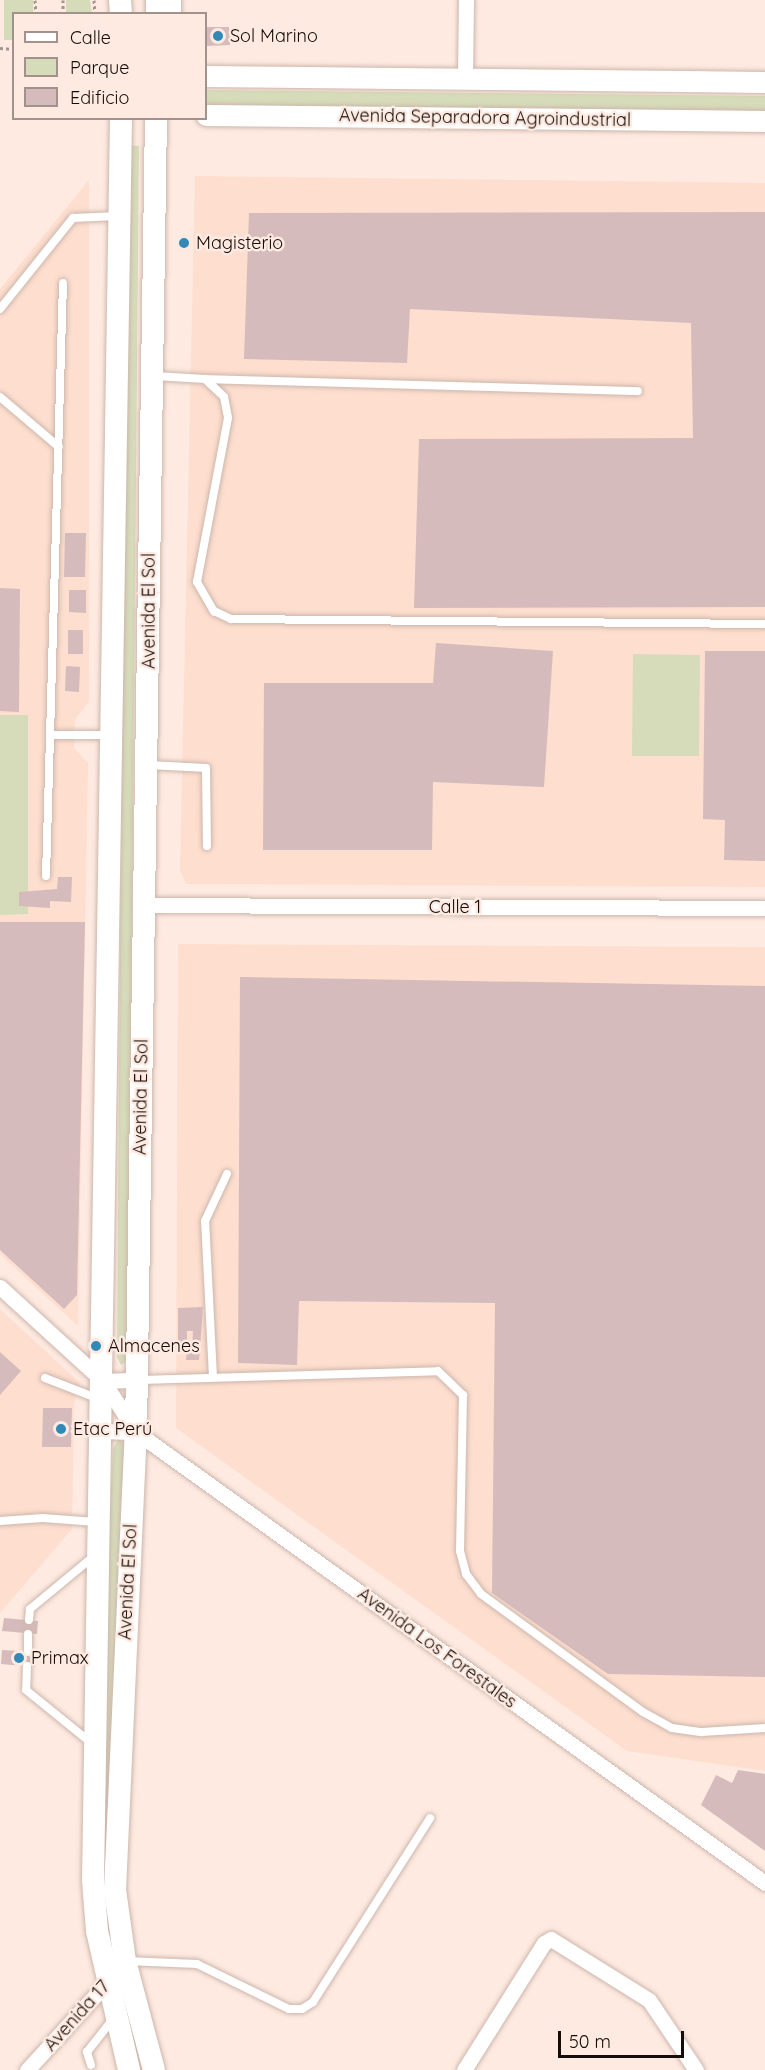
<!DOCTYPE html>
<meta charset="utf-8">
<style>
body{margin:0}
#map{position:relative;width:765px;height:2070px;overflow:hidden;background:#feeae1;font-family:Quicksand,sans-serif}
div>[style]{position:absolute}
.built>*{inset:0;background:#fddecf}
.green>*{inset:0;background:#d6dcba}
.building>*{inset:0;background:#d5bbbc}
.path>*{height:3px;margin-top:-1.5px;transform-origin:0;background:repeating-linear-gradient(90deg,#a3948d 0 3px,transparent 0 6px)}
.roads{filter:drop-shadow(0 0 2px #cdb6ab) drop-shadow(0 0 2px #cdb6ab)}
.lane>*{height:8px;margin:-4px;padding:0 4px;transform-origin:4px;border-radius:4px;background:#fff}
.street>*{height:15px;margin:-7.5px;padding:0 7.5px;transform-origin:7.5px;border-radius:7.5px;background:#fff}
.secondary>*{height:21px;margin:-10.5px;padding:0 10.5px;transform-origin:10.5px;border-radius:10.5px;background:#fff}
.primary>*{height:22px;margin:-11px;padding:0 11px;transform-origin:11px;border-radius:11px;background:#fff}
.dots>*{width:16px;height:16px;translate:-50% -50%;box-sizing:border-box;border:3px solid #feeae1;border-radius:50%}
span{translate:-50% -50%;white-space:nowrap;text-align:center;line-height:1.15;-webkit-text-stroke:5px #feeae1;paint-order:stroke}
.poi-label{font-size:18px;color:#150d09}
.left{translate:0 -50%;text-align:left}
.street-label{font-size:18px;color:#150d09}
.legend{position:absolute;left:12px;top:12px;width:195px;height:108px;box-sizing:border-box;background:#feeae1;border:2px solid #a1928b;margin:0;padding:8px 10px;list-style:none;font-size:18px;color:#150d09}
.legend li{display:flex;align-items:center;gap:12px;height:30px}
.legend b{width:30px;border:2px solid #a1928b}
.scale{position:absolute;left:558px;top:2031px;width:126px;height:27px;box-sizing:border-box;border:3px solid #150d09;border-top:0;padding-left:8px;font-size:18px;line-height:21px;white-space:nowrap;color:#150d09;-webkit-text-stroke:4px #feeae1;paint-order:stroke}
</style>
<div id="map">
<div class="built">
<div style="clip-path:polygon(195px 176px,765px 183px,765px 887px,186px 884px,180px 870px)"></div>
<div style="clip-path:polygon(89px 180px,89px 701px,75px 720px,74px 748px,88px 763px,78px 1326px,0 1254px,0 289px)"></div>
<div style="clip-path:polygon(178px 944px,765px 947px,765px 1771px,627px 1751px,176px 1428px)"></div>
<div style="clip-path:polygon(0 1309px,80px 1383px,74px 1404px,72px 1529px,0 1613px)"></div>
</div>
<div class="green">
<div style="clip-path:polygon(4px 0,33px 0,33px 13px,14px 14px,13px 40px,4px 40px)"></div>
<div style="clip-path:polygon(66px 0,90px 0,92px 13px,66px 13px)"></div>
<div style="clip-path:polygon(207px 90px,765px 96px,765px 111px,207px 105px)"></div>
<div style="clip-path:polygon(126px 145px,139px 146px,128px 1360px,121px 1365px,117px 1357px)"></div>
<div style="clip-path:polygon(633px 654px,700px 655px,699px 756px,632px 756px)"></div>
<div style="clip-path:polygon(0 715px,28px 715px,28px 914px,0 915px)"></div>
<div style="clip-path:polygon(119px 1439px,126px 1446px,103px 1898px,107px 1579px,113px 1448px)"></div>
</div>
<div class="building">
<div style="clip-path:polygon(206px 27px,229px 27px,230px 45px,206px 46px)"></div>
<div style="clip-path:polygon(765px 212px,765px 607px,414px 608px,419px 439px,693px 438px,691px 323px,410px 309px,407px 363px,244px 359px,249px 213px)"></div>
<div style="clip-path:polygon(65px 533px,86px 533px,85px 577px,64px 577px)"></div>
<div style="clip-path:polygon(0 588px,20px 589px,19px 712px,0 711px)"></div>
<div style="clip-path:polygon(69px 590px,86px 590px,86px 613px,69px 612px)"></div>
<div style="clip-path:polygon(68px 630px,83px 630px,83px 654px,68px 654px)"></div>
<div style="clip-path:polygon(436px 643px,553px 651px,544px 787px,433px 782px,432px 850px,263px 850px,264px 683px,433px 683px)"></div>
<div style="clip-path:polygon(705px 651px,765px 651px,765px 861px,724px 860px,725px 820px,703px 819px)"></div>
<div style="clip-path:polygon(66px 666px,80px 667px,79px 692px,65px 691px)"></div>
<div style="clip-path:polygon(58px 877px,72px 877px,71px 902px,50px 901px,50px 908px,19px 906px,19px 892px,57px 889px)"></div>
<div style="clip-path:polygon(0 922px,85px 922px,77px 1295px,64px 1309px,0 1250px)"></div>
<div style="clip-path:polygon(240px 977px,765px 986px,765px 1677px,608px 1674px,492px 1593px,495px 1303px,299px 1301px,297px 1365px,238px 1363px)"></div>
<div style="clip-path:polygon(evenodd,203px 1307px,199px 1360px,186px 1360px,187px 1348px,178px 1348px,178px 1308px,203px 1307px,187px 1331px,193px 1331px,192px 1348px,187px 1348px,187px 1331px)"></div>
<div style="clip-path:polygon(0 1352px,21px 1371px,0 1395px)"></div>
<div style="clip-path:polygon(43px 1408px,72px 1408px,71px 1447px,42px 1447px)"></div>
<div style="clip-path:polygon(4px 1618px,38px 1621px,37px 1634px,2px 1631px)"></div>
<div style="clip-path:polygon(2px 1650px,37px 1652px,35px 1667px,1px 1664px)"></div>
<div style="clip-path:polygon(738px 1770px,765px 1774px,765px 1851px,701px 1805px,716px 1775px,732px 1783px)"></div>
</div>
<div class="path">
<div style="left:35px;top:0;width:14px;rotate:86deg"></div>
<div style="left:63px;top:0;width:14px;rotate:90deg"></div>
<div style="left:94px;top:0;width:14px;rotate:86deg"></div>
<div style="left:0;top:48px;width:14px;rotate:4deg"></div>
</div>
<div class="roads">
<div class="lane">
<div style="left:0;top:309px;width:117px;rotate:-51.3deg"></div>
<div style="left:73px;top:218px;width:44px;rotate:-2.6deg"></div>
<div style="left:155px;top:376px;width:50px;rotate:3.4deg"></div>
<div style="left:205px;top:379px;width:26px;rotate:43deg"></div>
<div style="left:224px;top:397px;width:21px;rotate:79deg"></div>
<div style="left:228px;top:418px;width:167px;rotate:100.7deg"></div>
<div style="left:197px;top:582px;width:34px;rotate:60deg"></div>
<div style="left:214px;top:611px;width:19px;rotate:25deg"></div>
<div style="left:231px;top:619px;width:534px;rotate:0.54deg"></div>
<div style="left:206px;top:379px;width:432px;rotate:1.6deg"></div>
<div style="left:0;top:397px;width:77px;rotate:40.3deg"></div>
<div style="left:50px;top:735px;width:59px"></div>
<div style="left:149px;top:765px;width:57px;rotate:3deg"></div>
<div style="left:206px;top:768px;width:78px;rotate:89.3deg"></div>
<div style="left:46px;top:876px;width:593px;rotate:-88.36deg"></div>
<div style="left:213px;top:1377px;width:156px;rotate:-92.9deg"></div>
<div style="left:205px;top:1221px;width:52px;rotate:-64.9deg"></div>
<div style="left:45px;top:1378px;width:58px;rotate:21.3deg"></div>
<div style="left:140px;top:1380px;width:298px;rotate:-1.7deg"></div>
<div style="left:438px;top:1371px;width:35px;rotate:44deg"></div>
<div style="left:463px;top:1395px;width:156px;rotate:91.1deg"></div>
<div style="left:460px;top:1551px;width:24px;rotate:75deg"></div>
<div style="left:466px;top:1574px;width:25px;rotate:53deg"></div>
<div style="left:481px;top:1594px;width:200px;rotate:36.1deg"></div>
<div style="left:643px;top:1712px;width:33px;rotate:29deg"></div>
<div style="left:672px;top:1728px;width:30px;rotate:8deg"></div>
<div style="left:702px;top:1732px;width:63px;rotate:-3.6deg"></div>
<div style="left:0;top:1521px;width:43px;rotate:-4deg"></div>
<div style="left:43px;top:1518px;width:53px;rotate:4.3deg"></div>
<div style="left:29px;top:1620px;width:11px;rotate:-85deg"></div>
<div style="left:30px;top:1609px;width:83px;rotate:-39.6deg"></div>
<div style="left:28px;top:1652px;width:18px;rotate:-90deg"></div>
<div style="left:27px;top:1666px;width:24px;rotate:92deg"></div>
<div style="left:26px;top:1690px;width:82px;rotate:39.1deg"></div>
<div style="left:127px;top:1961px;width:70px;rotate:2.5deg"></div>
<div style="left:197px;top:1964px;width:102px;rotate:26.1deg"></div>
<div style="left:289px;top:2009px;width:13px"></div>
<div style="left:302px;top:2009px;width:13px;rotate:-32deg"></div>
<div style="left:313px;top:2002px;width:218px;rotate:-57.5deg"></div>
<div style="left:91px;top:2065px;width:14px;rotate:-107deg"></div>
<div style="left:87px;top:2052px;width:42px;rotate:-51.8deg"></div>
</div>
<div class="street">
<div style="left:173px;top:0;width:14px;rotate:90deg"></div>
<div style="left:465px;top:79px;width:79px;rotate:-89.3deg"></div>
<div style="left:145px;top:905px;width:620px;rotate:0.28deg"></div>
<div style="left:0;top:1287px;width:139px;rotate:42.4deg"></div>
<div style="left:103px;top:1381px;width:33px;rotate:-2deg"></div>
<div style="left:103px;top:1381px;width:61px;rotate:57.1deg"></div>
<div style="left:103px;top:1431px;width:33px;rotate:2deg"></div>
<div style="left:136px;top:1432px;width:774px;rotate:35.64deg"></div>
<div style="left:27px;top:2070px;width:126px;rotate:-47.6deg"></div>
<div style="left:464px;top:2070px;width:150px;rotate:-57.8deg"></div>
<div style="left:544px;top:1943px;width:8px;rotate:-30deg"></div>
<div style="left:551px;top:1939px;width:115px;rotate:31.9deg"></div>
<div style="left:649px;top:2000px;width:84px;rotate:56.1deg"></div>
</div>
<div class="secondary">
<div style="left:206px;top:76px;width:559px;rotate:0.61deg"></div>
<div style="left:206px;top:115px;width:559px;rotate:0.61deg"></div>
</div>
<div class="primary">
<div style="left:120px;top:0;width:14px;rotate:86deg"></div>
<div style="left:157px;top:0;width:14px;rotate:90deg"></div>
<div style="left:121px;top:118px;width:1762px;rotate:90.91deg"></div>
<div style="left:93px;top:1880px;width:51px;rotate:85.5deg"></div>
<div style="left:97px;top:1931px;width:143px;rotate:77deg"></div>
<div style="left:154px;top:2070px;width:113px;rotate:-104.9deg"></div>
<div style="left:125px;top:1961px;width:72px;rotate:-98deg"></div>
<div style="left:115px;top:1890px;width:458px;rotate:-87.4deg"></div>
<div style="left:136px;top:1432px;width:1314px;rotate:-89.13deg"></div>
</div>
</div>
<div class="dots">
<div style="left:218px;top:36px;background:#3288b7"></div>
<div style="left:184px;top:243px;background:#3288b7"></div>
<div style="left:96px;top:1346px;background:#3288b7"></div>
<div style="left:61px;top:1429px;background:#3288b7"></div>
<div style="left:19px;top:1658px;background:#3288b7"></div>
</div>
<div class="poi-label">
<span class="left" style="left:230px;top:36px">Sol Marino</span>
<span class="left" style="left:196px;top:243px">Magisterio</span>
<span class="left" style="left:108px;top:1346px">Almacenes</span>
<span class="left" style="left:73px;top:1429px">Etac Perú</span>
<span class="left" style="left:31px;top:1658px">Primax</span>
</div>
<div class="street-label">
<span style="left:485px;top:118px;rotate:1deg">Avenida Separadora Agroindustrial</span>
<span style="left:149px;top:611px;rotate:-90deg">Avenida El Sol</span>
<span style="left:455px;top:907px">Calle 1</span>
<span style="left:141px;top:1097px;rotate:-89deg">Avenida El Sol</span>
<span style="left:128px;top:1582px;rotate:-87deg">Avenida El Sol</span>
<span style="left:437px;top:1648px;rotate:36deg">Avenida Los Forestales</span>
<span style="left:77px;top:2016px;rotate:-48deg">Avenida 17</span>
</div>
<ul class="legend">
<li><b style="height:8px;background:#fff"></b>Calle</li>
<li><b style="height:16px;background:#d6dcba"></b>Parque</li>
<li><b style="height:16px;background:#d5bbbc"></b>Edificio</li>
</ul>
<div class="scale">50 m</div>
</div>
